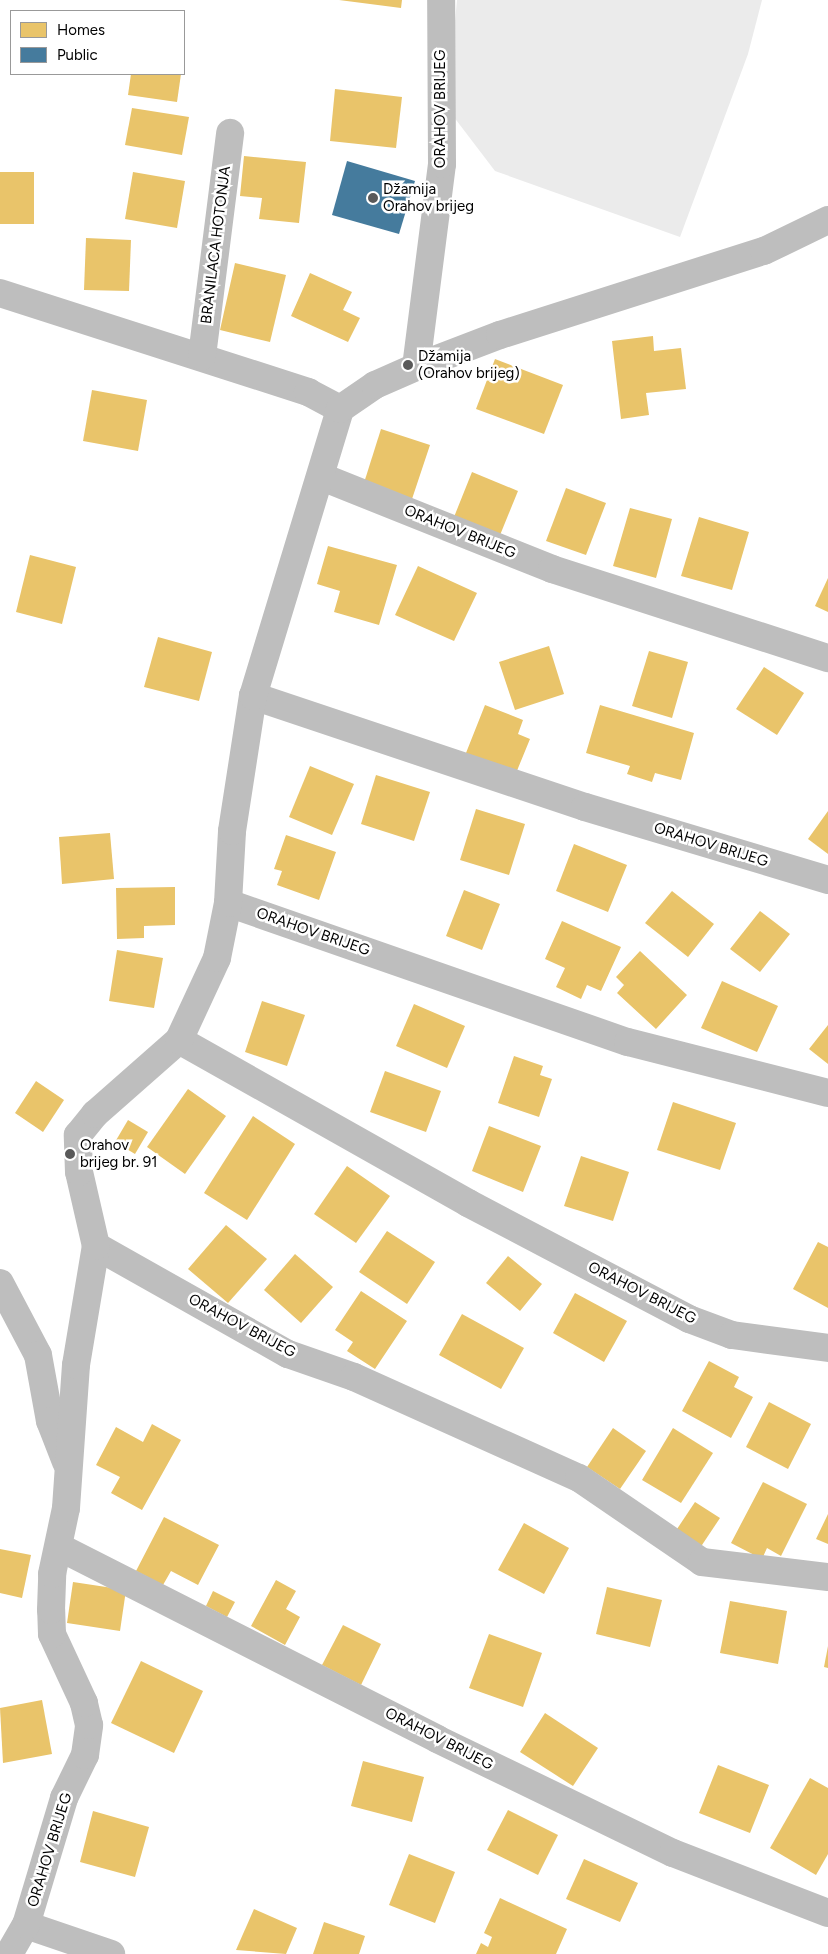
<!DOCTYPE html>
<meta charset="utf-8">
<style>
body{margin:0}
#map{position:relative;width:828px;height:1954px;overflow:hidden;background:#fff;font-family:Figtree,sans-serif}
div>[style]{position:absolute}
.green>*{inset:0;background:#ebebeb}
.homes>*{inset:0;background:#e9c46a}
.public>*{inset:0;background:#457b9d}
.minor>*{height:28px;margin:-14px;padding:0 14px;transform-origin:14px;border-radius:14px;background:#bebebe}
.dots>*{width:14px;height:14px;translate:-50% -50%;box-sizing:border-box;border:2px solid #fff;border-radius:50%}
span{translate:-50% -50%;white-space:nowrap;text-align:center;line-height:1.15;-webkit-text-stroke:5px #fff;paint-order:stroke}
.street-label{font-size:15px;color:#000}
.poi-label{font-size:15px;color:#000}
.left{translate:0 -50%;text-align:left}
.legend{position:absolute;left:10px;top:10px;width:175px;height:65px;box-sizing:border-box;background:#fff;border:1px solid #999;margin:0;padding:6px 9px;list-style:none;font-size:15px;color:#000}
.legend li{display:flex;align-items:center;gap:10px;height:25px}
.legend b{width:25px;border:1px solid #999}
</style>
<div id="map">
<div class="green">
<div style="clip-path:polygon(457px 0,762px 0,748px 54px,680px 237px,495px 171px,447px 108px)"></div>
</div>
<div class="homes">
<div style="clip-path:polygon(339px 0,402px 0,401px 8px)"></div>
<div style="clip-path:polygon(131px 74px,181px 74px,177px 102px,128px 95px)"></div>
<div style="clip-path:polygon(335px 89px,402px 97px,396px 148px,330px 141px)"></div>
<div style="clip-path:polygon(132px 108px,189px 117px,182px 155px,125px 145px)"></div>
<div style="clip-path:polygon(244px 156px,306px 162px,299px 223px,259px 219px,262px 198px,240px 196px)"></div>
<div style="clip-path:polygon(0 172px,34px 172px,34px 224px,0 224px)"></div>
<div style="clip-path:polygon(133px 172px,185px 181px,177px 228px,125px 219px)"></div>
<div style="clip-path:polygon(86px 238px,131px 240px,129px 291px,84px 290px)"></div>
<div style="clip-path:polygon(235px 263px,286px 275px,270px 342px,220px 330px)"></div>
<div style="clip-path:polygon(310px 273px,352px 292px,343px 310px,360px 318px,348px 342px,291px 316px)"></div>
<div style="clip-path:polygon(653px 336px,654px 351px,681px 348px,686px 389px,646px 393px,649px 415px,621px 419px,612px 341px)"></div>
<div style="clip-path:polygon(495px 359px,563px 385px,544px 434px,476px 409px)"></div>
<div style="clip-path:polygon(92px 390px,147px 400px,138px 451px,83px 441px)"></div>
<div style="clip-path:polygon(381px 429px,430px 445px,411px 502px,363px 486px)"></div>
<div style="clip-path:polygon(472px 472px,518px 491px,498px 540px,452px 522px)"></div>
<div style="clip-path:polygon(566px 488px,606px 503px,586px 555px,546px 541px)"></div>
<div style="clip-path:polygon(630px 508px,672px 519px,656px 578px,613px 566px)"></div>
<div style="clip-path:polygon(699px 517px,749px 532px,732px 590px,681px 576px)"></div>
<div style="clip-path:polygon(328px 546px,397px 565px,379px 625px,334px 612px,340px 591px,317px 584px)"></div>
<div style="clip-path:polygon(30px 555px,76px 567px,62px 624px,16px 612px)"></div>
<div style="clip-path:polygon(418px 566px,477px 593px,454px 641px,395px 615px)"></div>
<div style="clip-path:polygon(828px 578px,828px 612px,815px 606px)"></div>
<div style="clip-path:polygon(158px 637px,212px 652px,199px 701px,144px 687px)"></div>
<div style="clip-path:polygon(549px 646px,564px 694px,515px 710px,499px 662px)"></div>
<div style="clip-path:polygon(649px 651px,688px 662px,672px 718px,632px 706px)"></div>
<div style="clip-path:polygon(764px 667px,804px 693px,777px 735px,736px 709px)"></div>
<div style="clip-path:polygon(485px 705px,523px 720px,518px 734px,530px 739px,514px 778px,464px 758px)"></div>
<div style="clip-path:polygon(600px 705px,694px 733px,681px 780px,655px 773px,652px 782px,627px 774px,630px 766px,586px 753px)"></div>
<div style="clip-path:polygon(310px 766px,354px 784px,332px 835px,289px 817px)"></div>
<div style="clip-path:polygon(376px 775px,430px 792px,414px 841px,361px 824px)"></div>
<div style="clip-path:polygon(476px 809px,525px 824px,509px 875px,460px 860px)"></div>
<div style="clip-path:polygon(828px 811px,828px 854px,808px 839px)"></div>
<div style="clip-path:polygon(110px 833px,114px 879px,62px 884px,59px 837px)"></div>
<div style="clip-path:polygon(286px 835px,336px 852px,319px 900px,277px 885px,282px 871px,274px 869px)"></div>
<div style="clip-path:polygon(574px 844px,627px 865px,608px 912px,556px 891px)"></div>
<div style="clip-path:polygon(175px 887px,175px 925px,144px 926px,144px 938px,117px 939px,116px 888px)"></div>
<div style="clip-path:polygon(464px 890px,500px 904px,482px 950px,446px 936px)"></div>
<div style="clip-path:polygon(672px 891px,714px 924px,688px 957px,645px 923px)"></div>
<div style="clip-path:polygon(760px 911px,790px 934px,760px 972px,730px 949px)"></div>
<div style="clip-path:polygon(562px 921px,621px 947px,601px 991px,587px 985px,581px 999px,556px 987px,565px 968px,545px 959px)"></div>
<div style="clip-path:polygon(117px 950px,163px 958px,154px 1008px,109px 1001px)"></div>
<div style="clip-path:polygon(640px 951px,687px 995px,656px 1029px,617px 993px,624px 985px,616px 977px)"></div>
<div style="clip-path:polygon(722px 981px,778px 1006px,757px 1052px,701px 1028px)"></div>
<div style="clip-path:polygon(262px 1001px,305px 1015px,287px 1066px,245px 1052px)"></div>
<div style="clip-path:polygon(414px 1004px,465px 1026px,447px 1068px,396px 1046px)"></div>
<div style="clip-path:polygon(828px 1025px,828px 1064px,809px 1049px)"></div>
<div style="clip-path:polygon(514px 1056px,543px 1066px,540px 1075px,552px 1079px,539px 1117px,498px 1103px)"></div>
<div style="clip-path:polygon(385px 1071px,441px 1091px,426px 1132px,370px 1112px)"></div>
<div style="clip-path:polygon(36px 1081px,64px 1100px,43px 1132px,15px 1113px)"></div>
<div style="clip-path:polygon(188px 1089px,226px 1116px,185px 1174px,147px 1147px)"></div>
<div style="clip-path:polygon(673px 1102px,736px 1123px,720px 1170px,657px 1150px)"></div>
<div style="clip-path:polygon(253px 1116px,295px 1144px,247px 1220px,204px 1193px)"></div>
<div style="clip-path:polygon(128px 1120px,148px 1132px,135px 1154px,115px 1142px)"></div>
<div style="clip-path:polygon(489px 1126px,541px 1146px,523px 1192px,472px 1171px)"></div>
<div style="clip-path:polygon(581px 1156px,629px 1172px,613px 1221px,564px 1206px)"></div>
<div style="clip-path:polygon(347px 1166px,390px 1196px,356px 1243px,314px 1214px)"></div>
<div style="clip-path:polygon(226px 1225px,267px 1259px,228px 1303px,188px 1269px)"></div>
<div style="clip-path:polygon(387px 1231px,435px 1262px,407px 1304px,359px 1272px)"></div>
<div style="clip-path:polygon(818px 1242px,828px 1247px,828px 1308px,793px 1289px)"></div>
<div style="clip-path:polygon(295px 1254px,333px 1287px,301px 1323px,264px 1290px)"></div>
<div style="clip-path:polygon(508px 1256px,542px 1284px,520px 1311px,486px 1283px)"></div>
<div style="clip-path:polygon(361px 1291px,407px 1321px,375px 1369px,347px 1351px,353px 1342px,335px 1330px)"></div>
<div style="clip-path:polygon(575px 1293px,627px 1321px,604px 1362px,553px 1333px)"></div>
<div style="clip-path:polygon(462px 1314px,524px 1348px,501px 1389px,439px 1355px)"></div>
<div style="clip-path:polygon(709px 1361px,739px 1377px,734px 1387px,753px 1397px,731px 1438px,682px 1411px)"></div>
<div style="clip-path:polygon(769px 1402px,811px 1424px,788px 1469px,746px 1447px)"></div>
<div style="clip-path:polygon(152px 1424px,181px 1440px,142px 1510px,111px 1493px,120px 1477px,96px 1465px,116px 1427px,143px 1442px)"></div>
<div style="clip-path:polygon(613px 1428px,646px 1451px,620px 1489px,587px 1467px)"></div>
<div style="clip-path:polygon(673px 1428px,713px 1453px,681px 1503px,642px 1480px)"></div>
<div style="clip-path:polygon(763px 1482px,807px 1504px,781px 1556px,767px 1548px,762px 1559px,731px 1543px)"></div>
<div style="clip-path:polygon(695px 1502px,720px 1518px,700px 1548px,675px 1532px)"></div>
<div style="clip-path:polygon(828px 1514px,828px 1544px,816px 1539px)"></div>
<div style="clip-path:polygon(164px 1517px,219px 1545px,198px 1585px,171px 1571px,163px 1585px,136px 1571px)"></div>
<div style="clip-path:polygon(524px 1523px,569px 1548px,544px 1594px,498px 1570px)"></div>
<div style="clip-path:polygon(0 1549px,31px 1555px,22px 1598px,0 1593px)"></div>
<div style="clip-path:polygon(276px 1580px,296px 1591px,286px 1609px,300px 1617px,285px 1645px,251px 1626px)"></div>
<div style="clip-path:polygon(73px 1582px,126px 1590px,120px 1631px,67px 1623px)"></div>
<div style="clip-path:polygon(607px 1587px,662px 1600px,650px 1647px,596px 1634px)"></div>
<div style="clip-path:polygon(213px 1591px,235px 1602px,227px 1617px,206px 1606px)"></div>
<div style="clip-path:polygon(730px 1601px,787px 1611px,778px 1664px,720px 1653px)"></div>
<div style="clip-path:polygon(343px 1625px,381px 1644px,361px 1685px,322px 1665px)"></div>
<div style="clip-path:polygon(489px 1634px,542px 1653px,523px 1707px,469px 1688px)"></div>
<div style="clip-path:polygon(828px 1646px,828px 1668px,824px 1667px)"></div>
<div style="clip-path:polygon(141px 1661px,203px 1691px,174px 1753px,111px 1723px)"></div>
<div style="clip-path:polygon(42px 1700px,52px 1754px,3px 1763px,0 1708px)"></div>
<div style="clip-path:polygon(545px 1713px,598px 1748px,573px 1786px,520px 1752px)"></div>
<div style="clip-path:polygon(363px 1761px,424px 1777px,412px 1822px,351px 1806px)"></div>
<div style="clip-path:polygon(718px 1765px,769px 1785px,750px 1833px,699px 1813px)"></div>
<div style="clip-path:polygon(810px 1778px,828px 1788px,828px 1854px,816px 1875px,770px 1848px)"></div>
<div style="clip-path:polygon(508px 1810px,558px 1835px,538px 1875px,487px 1850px)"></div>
<div style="clip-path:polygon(93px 1811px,149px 1827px,135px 1877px,80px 1862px)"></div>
<div style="clip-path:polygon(409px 1854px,455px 1872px,435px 1923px,389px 1905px)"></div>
<div style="clip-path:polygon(584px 1859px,638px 1883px,620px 1922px,566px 1899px)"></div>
<div style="clip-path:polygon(500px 1898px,567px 1929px,556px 1954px,476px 1954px,481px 1943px,488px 1947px,492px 1937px,484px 1933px)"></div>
<div style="clip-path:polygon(254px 1909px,297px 1928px,286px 1954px,236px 1950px)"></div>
<div style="clip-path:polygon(324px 1922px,365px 1936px,359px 1954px,313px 1954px)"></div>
</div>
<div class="public">
<div style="clip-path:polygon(347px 161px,415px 181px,399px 234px,332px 215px)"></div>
</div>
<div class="minor">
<div style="left:0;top:293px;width:324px;rotate:17.8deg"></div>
<div style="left:308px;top:392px;width:36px;rotate:28deg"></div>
<div style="left:202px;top:356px;width:225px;rotate:-82.8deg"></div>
<div style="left:416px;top:367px;width:205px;rotate:-82.7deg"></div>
<div style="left:442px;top:164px;width:164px;rotate:-90.3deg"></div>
<div style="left:322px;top:477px;width:248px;rotate:21.8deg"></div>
<div style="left:552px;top:569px;width:290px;rotate:17.9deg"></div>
<div style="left:253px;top:696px;width:350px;rotate:18.5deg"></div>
<div style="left:585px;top:807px;width:254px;rotate:16.7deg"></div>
<div style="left:228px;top:903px;width:423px;rotate:19.2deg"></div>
<div style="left:628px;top:1042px;width:206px;rotate:14.3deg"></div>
<div style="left:179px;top:1040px;width:332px;rotate:29.4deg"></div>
<div style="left:468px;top:1203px;width:250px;rotate:27.7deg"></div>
<div style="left:689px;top:1319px;width:46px;rotate:20.4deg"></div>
<div style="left:732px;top:1335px;width:97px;rotate:7.7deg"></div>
<div style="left:96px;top:1246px;width:220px;rotate:29.4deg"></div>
<div style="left:288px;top:1354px;width:70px;rotate:19.2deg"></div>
<div style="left:354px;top:1377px;width:247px;rotate:24.2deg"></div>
<div style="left:579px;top:1478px;width:149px;rotate:34.3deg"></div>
<div style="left:702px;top:1562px;width:127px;rotate:6.8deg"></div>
<div style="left:0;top:1283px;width:81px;rotate:62.2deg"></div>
<div style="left:38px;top:1355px;width:67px;rotate:79.7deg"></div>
<div style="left:50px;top:1421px;width:44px;rotate:68.7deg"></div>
<div style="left:59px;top:1547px;width:424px;rotate:26.9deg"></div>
<div style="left:437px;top:1739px;width:262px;rotate:25.8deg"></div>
<div style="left:673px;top:1853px;width:166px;rotate:21.2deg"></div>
<div style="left:26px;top:1925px;width:90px;rotate:18.8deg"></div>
<div style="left:9px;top:1954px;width:34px;rotate:-60deg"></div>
<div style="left:26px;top:1925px;width:133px;rotate:-73.3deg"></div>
<div style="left:64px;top:1798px;width:48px;rotate:-64deg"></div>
<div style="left:85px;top:1755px;width:30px;rotate:-82deg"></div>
<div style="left:89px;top:1725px;width:23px;rotate:-103deg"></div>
<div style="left:84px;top:1703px;width:76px;rotate:-114.9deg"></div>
<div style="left:52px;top:1634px;width:24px;rotate:-92deg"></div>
<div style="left:51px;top:1610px;width:36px;rotate:-88deg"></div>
<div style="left:52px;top:1574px;width:67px;rotate:-78deg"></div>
<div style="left:66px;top:1508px;width:143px;rotate:-86deg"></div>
<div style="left:76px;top:1365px;width:121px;rotate:-80.5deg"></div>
<div style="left:96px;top:1246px;width:76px;rotate:-102.9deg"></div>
<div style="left:79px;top:1172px;width:37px;rotate:-92deg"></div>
<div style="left:78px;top:1135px;width:27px;rotate:-51deg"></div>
<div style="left:95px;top:1114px;width:112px;rotate:-41.4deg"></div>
<div style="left:179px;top:1040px;width:90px;rotate:-65.1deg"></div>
<div style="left:217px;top:958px;width:56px;rotate:-78.7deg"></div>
<div style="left:228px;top:903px;width:72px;rotate:-86.8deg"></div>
<div style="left:232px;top:831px;width:137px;rotate:-81.2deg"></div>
<div style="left:253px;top:696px;width:300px;rotate:-73.1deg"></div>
<div style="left:340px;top:409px;width:42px;rotate:-34.4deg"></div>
<div style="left:375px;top:385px;width:45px;rotate:-23.7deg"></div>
<div style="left:416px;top:367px;width:90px;rotate:-20.9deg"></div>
<div style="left:500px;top:335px;width:277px;rotate:-17.7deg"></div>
<div style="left:764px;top:251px;width:71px;rotate:-25.8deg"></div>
</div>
<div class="dots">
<div style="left:373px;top:198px;background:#595959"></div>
<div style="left:408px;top:365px;background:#595959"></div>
<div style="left:70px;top:1154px;background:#595959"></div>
</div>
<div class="street-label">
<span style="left:441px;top:109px;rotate:-90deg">ORAHOV BRIJEG</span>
<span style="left:216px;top:245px;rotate:-83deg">BRANILACA HOTONJA</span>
<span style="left:460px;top:532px;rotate:22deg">ORAHOV BRIJEG</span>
<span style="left:711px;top:845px;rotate:17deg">ORAHOV BRIJEG</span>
<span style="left:313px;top:932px;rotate:19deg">ORAHOV BRIJEG</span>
<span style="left:642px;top:1293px;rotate:27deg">ORAHOV BRIJEG</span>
<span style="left:242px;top:1326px;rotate:28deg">ORAHOV BRIJEG</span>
<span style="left:439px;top:1739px;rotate:27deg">ORAHOV BRIJEG</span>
<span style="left:50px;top:1850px;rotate:-73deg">ORAHOV BRIJEG</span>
</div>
<div class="poi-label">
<span class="left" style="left:383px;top:198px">Džamija<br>Orahov brijeg</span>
<span class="left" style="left:418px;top:365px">Džamija<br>(Orahov brijeg)</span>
<span class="left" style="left:80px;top:1154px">Orahov<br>brijeg br. 91</span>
</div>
<ul class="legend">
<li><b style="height:14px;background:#e9c46a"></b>Homes</li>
<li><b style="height:14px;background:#457b9d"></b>Public</li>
</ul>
</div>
